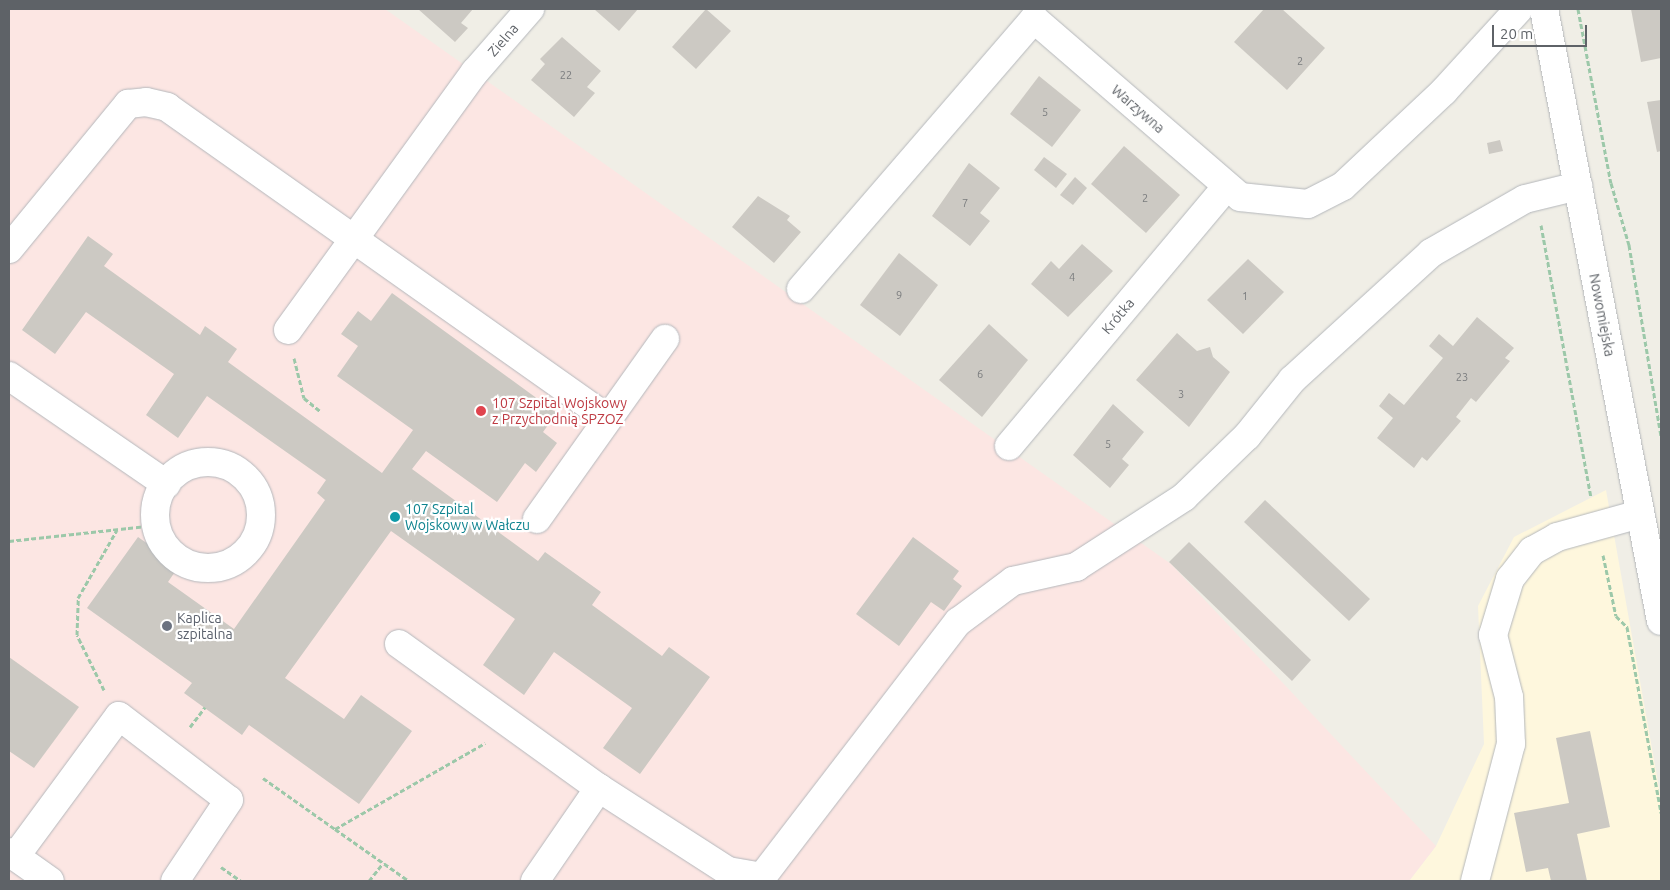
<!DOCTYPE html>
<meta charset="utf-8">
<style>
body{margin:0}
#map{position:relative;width:1670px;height:890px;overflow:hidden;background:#f0eee6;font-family:Ubuntu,sans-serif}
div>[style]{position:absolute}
.commercial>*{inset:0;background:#fef7dd}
.medical>*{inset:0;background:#fce6e3}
.building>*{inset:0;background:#ccc9c3}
.path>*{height:3px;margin-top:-1.5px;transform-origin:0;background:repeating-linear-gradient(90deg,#9cc8a9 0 5px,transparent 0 7.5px)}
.roads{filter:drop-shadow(0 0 1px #b4b7bb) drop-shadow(0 0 1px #b4b7bb)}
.minor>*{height:28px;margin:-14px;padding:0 14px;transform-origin:14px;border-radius:14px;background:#fff}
.minor>.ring{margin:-14px;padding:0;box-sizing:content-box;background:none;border:28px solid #fff;border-radius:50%}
.dots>*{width:14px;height:14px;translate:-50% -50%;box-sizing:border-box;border:2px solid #fff;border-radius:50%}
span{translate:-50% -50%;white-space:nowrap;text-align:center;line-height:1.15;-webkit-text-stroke:4.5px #fff;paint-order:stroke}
.number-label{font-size:11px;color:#7a7c7e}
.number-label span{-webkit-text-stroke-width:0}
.street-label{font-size:14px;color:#5e6267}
.health-label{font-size:14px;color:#be3a42}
.left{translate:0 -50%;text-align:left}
.culture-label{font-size:14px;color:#0d838f}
.worship-label{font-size:14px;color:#5b616d}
.frame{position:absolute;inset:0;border:10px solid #5e6267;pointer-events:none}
.scale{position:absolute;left:1492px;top:25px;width:95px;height:22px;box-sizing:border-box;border:2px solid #5e6267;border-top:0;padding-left:6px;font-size:15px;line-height:18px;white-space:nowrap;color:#5e6267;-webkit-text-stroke:4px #fff;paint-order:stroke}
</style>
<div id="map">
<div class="commercial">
<div style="clip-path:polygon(1606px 490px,1661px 799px,1661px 881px,1409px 881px,1436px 846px,1484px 744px,1478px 606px,1514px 537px)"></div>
</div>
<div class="medical">
<div style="clip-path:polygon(9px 9px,385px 9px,1171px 564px,1436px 846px,1409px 881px,9px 881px)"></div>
</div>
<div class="building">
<div style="clip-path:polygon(418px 9px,473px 9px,461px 23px,468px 28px,455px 42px)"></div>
<div style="clip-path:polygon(594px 9px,638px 9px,619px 31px)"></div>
<div style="clip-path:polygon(706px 9px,731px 31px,696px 69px,672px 47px)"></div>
<div style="clip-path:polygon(1264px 9px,1282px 9px,1325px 48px,1287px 90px,1234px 42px)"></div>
<div style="clip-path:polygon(1631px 9px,1661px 9px,1661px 58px,1641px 62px)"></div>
<div style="clip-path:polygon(562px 37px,601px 71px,587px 87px,595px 93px,574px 117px,531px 80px,545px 64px,540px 59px)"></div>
<div style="clip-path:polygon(1039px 76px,1081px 110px,1052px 147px,1010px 114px)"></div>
<div style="clip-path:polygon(1661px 100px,1661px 151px,1657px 152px,1647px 102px)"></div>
<div style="clip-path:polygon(1500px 140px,1503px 151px,1489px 154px,1487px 143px)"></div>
<div style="clip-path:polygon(1124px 146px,1180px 195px,1146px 233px,1091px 184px)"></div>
<div style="clip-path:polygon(1044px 157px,1067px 174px,1056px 188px,1034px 170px)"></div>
<div style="clip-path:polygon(969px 163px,1000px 188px,980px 213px,990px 221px,970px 246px,932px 216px)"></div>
<div style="clip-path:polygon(1075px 177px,1087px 188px,1073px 205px,1060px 195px)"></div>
<div style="clip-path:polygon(758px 196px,790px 216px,787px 220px,801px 232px,774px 263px,732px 227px)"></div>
<div style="clip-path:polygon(88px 236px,113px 254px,104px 266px,200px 335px,205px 326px,237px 349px,228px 362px,382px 473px,413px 430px,337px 376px,358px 346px,341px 334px,358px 311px,371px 321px,392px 293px,557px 413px,543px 432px,557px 443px,536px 472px,525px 463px,497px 502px,426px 451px,412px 469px,538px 561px,545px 552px,601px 592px,592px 605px,662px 656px,669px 647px,710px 677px,640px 774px,603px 748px,632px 708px,554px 652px,524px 695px,483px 665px,515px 619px,391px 531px,285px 678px,344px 719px,361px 695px,412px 731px,359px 804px,249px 725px,242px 735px,184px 693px,192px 683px,87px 608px,138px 537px,179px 566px,168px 582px,234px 629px,325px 500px,317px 493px,326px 480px,207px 396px,178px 438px,146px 415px,174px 374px,86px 312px,55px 354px,22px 330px)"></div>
<div style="clip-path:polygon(1082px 244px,1113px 271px,1068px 317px,1031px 284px,1051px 261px,1059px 269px)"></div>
<div style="clip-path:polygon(899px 253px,938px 285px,900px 336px,860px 305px)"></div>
<div style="clip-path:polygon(1248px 259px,1284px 292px,1243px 334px,1207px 300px)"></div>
<div style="clip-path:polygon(1477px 317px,1514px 348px,1505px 358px,1510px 361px,1476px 402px,1471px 398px,1456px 417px,1461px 421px,1427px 461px,1422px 457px,1414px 468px,1377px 438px,1393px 418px,1379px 406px,1389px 393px,1404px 405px,1443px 358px,1429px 346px,1439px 334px,1453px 346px)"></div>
<div style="clip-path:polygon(989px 324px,1028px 360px,982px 417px,939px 380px)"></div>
<div style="clip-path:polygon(1177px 333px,1197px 351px,1210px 347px,1213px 357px,1230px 372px,1189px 427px,1136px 380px)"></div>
<div style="clip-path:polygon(1113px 404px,1144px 432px,1122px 459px,1129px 465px,1110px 488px,1073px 455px)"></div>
<div style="clip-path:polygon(1265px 500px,1370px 599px,1349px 621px,1244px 522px)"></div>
<div style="clip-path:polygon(913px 537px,959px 571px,953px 579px,962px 586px,944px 611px,931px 602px,899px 646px,856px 614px)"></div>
<div style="clip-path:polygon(1189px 542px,1311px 660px,1292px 681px,1169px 562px)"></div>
<div style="clip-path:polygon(9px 657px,79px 707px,34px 768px,9px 751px)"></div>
<div style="clip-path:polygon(1590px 731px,1610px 827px,1577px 834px,1587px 881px,1551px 881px,1548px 868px,1526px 872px,1514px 813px,1569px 803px,1556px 738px)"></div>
</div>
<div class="path">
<div style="left:1578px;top:9px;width:177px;rotate:79.3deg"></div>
<div style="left:1611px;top:183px;width:65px;rotate:73.8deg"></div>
<div style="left:1629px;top:245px;width:194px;rotate:80.5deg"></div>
<div style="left:1541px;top:225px;width:277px;rotate:79.6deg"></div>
<div style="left:294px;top:358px;width:41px;rotate:76deg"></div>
<div style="left:304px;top:398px;width:21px;rotate:39deg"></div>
<div style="left:9px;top:541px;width:148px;rotate:-6.2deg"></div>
<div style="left:1603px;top:555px;width:62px;rotate:78deg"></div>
<div style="left:1616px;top:616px;width:16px;rotate:45deg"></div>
<div style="left:1627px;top:627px;width:189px;rotate:79.6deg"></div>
<div style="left:104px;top:690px;width:61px;rotate:-116.1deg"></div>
<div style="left:77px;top:635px;width:37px;rotate:-88deg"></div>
<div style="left:78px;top:598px;width:78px;rotate:-60.2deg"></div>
<div style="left:190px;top:727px;width:25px;rotate:-53deg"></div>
<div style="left:263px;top:778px;width:88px;rotate:35.3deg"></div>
<div style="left:335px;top:829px;width:173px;rotate:-29.8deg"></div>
<div style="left:335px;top:829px;width:90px;rotate:35.1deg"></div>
<div style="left:221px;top:867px;width:24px;rotate:35deg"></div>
<div style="left:369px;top:881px;width:23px;rotate:-52deg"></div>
</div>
<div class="roads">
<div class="minor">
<div style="left:1544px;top:9px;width:623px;rotate:79.18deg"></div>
<div style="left:9px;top:249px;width:188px;rotate:-50.6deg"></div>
<div style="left:128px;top:104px;width:18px;rotate:-6deg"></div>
<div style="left:146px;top:102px;width:22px;rotate:13deg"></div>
<div style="left:167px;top:107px;width:539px;rotate:35.25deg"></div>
<div style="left:801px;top:289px;width:357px;rotate:-49.2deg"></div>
<div style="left:1034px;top:19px;width:272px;rotate:40.8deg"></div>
<div style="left:1240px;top:197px;width:68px;rotate:5.9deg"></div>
<div style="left:1308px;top:204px;width:39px;rotate:-27deg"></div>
<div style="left:1343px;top:186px;width:139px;rotate:-43.2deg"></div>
<div style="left:1444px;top:91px;width:111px;rotate:-47.6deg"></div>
<div style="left:288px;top:330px;width:319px;rotate:-54.1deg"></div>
<div style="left:475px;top:72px;width:84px;rotate:-48.9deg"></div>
<div style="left:9px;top:376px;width:191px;rotate:34.5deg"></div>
<div style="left:1009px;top:446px;width:339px;rotate:-50deg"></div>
<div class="ring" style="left:155px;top:462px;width:78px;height:78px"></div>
<div style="left:537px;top:519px;width:221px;rotate:-54.6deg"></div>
<div style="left:399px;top:644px;width:246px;rotate:35.8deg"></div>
<div style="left:9px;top:852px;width:50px;rotate:35.3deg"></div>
<div style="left:15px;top:857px;width:175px;rotate:-53.6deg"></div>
<div style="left:119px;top:716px;width:138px;rotate:37.4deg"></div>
<div style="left:229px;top:800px;width:97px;rotate:123.7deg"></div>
<div style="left:535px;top:881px;width:113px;rotate:-55.5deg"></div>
<div style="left:599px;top:788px;width:153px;rotate:32.8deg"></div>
<div style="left:728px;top:871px;width:35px;rotate:10deg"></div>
<div style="left:762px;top:877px;width:322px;rotate:-52.5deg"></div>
<div style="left:958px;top:622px;width:69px;rotate:-36.7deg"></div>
<div style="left:1013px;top:581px;width:65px;rotate:-12.5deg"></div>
<div style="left:1076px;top:567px;width:129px;rotate:-32.9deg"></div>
<div style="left:1184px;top:497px;width:88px;rotate:-44.1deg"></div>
<div style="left:1247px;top:436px;width:72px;rotate:-51.2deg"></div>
<div style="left:1292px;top:380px;width:188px;rotate:-42.4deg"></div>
<div style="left:1431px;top:253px;width:108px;rotate:-29.9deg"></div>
<div style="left:1525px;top:199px;width:55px;rotate:-13.8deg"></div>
<div style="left:1475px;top:881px;width:142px;rotate:-75.3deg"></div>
<div style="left:1511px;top:744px;width:47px;rotate:-92.4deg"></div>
<div style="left:1509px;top:697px;width:64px;rotate:-104.5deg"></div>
<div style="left:1493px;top:635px;width:59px;rotate:-73.1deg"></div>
<div style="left:1510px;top:579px;width:36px;rotate:-52deg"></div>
<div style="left:1532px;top:551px;width:29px;rotate:-29deg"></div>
<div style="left:1557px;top:537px;width:86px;rotate:-15.5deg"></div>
</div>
</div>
<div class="dots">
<div style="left:481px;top:411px;background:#e0444e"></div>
<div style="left:395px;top:517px;background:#0f9aa8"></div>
<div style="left:167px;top:626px;background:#6b7280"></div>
</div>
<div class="number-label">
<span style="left:1300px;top:61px">2</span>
<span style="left:566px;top:75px">22</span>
<span style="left:1045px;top:112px">5</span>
<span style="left:1145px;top:198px">2</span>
<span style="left:965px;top:203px">7</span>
<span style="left:1072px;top:277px">4</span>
<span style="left:899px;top:295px">9</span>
<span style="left:1245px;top:296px">1</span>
<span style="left:980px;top:374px">6</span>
<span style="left:1462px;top:377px">23</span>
<span style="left:1181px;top:394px">3</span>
<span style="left:1108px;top:444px">5</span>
</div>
<div class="street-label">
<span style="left:503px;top:40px;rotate:-49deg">Zielna</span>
<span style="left:1138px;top:109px;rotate:41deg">Warzywna</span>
<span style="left:1602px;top:315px;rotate:79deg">Nowomiejska</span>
<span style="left:1118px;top:316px;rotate:-50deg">Krótka</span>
</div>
<div class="health-label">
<span class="left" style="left:492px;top:411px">107 Szpital Wojskowy<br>z Przychodnią SPZOZ</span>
</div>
<div class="culture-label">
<span class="left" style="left:405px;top:517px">107 Szpital<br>Wojskowy w Wałczu</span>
</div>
<div class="worship-label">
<span class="left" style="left:177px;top:626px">Kaplica<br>szpitalna</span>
</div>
<div class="frame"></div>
<div class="scale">20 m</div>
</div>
